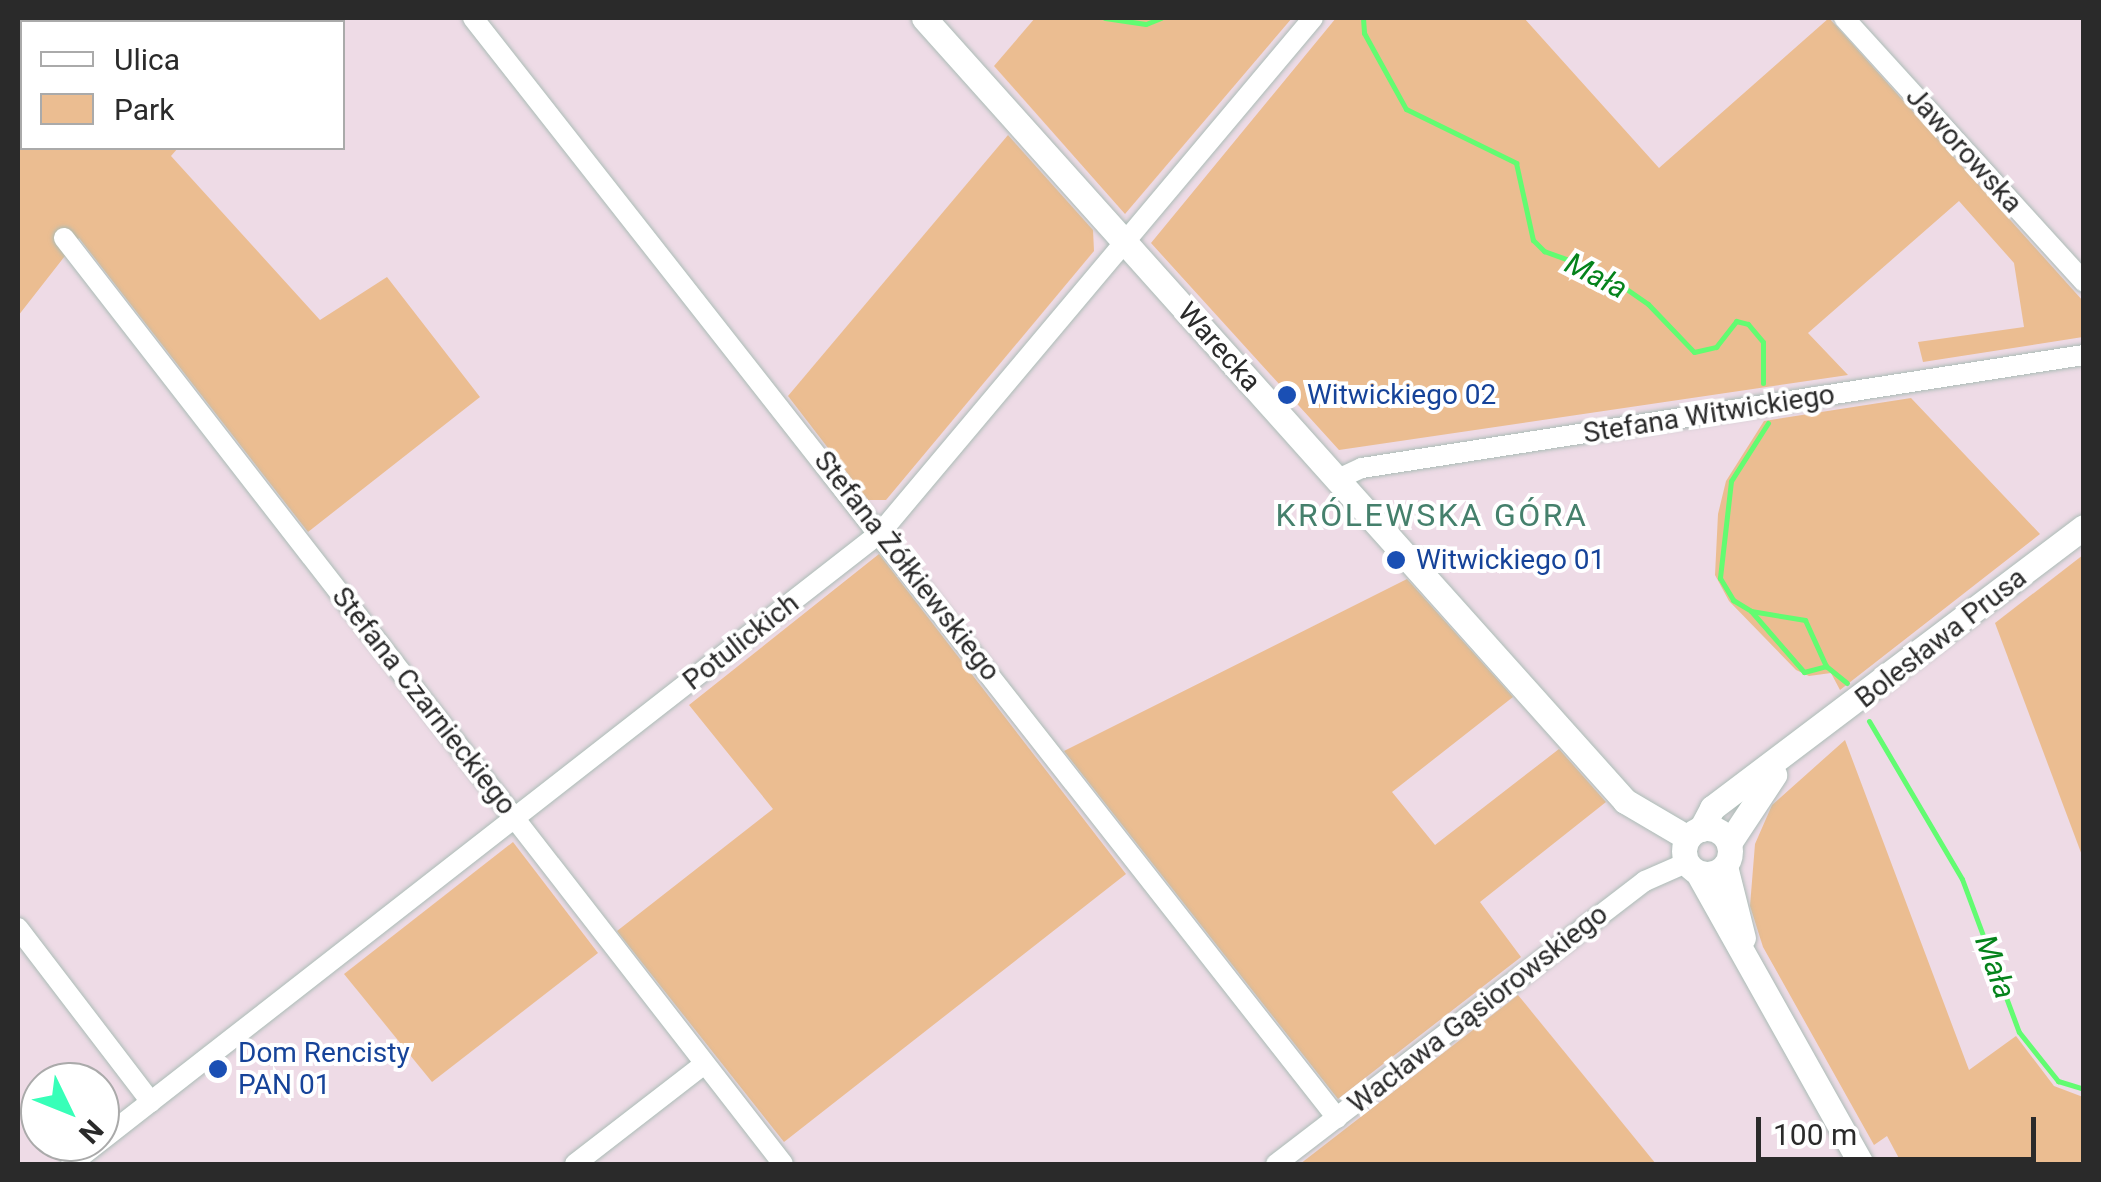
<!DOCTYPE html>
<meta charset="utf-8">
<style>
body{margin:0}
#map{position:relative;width:2101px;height:1182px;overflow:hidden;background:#eedbe6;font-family:Roboto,sans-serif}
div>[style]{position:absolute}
.green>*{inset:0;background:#ebbd91}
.stream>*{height:5px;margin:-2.5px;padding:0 2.5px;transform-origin:2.5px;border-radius:2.5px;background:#62fc71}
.roads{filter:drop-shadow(0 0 2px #abbcb6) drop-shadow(0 0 2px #abbcb6)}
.minor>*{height:20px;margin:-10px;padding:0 10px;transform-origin:10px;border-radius:10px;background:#fff}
.tertiary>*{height:25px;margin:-12.5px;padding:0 12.5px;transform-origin:12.5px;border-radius:12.5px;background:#fff}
.tertiary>.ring{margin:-12.5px;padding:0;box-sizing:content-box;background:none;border:25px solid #fff;border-radius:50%}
.dots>*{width:28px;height:28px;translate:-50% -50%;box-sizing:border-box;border:5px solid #fff;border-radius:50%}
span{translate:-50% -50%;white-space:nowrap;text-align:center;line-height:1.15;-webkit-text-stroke:8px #fff;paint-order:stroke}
.street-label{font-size:28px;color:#2a2a2a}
.transit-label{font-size:28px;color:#164399}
.left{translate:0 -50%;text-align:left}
.water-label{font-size:30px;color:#04831b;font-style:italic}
.quarter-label{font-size:32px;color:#45806c;letter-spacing:2.5px}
.frame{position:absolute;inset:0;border:20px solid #2a2a2a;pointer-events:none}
.legend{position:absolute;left:20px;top:20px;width:325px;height:130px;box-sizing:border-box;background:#fff;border:2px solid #aaa;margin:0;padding:12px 18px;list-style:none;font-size:30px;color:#2a2a2a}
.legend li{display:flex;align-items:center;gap:20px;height:50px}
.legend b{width:50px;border:2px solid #aaa}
.north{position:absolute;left:20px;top:1062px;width:100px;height:100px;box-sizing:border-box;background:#fff;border:2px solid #aaa;border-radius:50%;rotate:133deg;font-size:28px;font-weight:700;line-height:40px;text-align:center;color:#2a2a2a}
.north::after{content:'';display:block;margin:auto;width:35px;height:45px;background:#37ffb8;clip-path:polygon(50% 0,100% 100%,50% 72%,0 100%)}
.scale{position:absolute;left:1756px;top:1117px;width:280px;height:45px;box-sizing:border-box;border:5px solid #2a2a2a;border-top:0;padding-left:12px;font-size:30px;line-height:35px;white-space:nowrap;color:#2a2a2a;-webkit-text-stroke:8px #fff;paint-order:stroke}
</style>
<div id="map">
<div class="green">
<div style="clip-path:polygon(18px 18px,319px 18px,22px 22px,22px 148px,178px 148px,171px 156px,320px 320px,387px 277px,480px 397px,308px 532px,79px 238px,18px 316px)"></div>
<div style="clip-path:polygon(1035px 18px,1292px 18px,1125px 214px,994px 66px)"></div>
<div style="clip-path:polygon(1336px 18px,1524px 18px,1659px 168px,1829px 18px,2083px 301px,2083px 337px,1923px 362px,1918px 342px,2024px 327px,2014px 263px,1959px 201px,1808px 333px,1848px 375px,1339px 450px,1151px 243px)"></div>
<div style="clip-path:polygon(1008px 135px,1093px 230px,1094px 251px,886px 500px,868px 500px,788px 396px)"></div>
<div style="clip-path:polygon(1911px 398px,2040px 534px,1840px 690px,1831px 673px,1809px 676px,1796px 670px,1729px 601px,1715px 575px,1718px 514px,1726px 481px,1764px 421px)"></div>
<div style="clip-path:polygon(879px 554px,1126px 874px,784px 1142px,617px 931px,773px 809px,689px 705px)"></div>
<div style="clip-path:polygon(2083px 555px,2083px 858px,1995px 623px)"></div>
<div style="clip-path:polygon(1407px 579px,1513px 697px,1392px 792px,1435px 845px,1559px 749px,1606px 802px,1480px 902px,1521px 957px,1338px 1099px,1064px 751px)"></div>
<div style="clip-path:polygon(1845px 740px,1969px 1070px,2016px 1036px,2054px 1086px,2083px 1097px,2083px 1164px,1902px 1164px,1887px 1136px,1874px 1145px,1763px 947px,1750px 906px,1755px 844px,1772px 805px)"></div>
<div style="clip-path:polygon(513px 842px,598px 953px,432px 1082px,344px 974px)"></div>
<div style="clip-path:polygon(1518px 995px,1656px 1164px,1300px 1164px)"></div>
</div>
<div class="stream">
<div style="left:1105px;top:18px;width:41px;rotate:8.3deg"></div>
<div style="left:1146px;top:24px;width:16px;rotate:-22deg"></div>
<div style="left:1363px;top:18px;width:15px;rotate:86deg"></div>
<div style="left:1364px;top:33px;width:87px;rotate:61.1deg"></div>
<div style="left:1406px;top:109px;width:123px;rotate:26.1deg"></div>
<div style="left:1516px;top:163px;width:79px;rotate:77.6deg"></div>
<div style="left:1533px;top:240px;width:16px;rotate:45deg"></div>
<div style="left:1544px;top:251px;width:62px;rotate:19.9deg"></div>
<div style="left:1602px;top:272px;width:56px;rotate:34.8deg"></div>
<div style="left:1648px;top:304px;width:66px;rotate:46.2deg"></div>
<div style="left:1694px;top:352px;width:23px;rotate:-13deg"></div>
<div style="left:1716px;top:347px;width:33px;rotate:-52deg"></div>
<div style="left:1736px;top:321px;width:12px;rotate:14deg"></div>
<div style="left:1748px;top:324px;width:23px;rotate:50deg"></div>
<div style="left:1763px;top:342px;width:41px;rotate:90deg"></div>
<div style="left:1768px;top:423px;width:69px;rotate:122.5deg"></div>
<div style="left:1731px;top:481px;width:98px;rotate:96.5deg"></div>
<div style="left:1720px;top:578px;width:26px;rotate:59deg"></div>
<div style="left:1733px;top:600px;width:21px;rotate:31deg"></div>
<div style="left:1751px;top:611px;width:55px;rotate:9.5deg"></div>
<div style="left:1805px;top:620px;width:51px;rotate:65.5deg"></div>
<div style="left:1826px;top:666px;width:27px;rotate:39deg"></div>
<div style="left:1751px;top:611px;width:81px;rotate:49deg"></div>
<div style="left:1804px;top:672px;width:23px;rotate:-15deg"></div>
<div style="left:1869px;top:721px;width:183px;rotate:59.5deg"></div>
<div style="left:1962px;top:879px;width:163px;rotate:69.6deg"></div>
<div style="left:2019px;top:1032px;width:63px;rotate:51.5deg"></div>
<div style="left:2058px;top:1081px;width:27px;rotate:17deg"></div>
</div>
<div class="roads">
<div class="minor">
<div style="left:473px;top:18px;width:1399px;rotate:51.85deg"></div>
<div style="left:1844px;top:18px;width:357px;rotate:47.7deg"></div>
<div style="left:64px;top:238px;width:1172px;rotate:52.17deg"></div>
<div style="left:1338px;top:479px;width:26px;rotate:-25deg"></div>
<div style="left:1362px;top:468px;width:731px;rotate:-8.9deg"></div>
<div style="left:18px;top:928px;width:219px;rotate:52.6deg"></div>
<div style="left:71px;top:1164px;width:1027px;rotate:-37.96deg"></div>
<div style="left:881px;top:532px;width:671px;rotate:-49.95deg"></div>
<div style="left:575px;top:1164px;width:162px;rotate:-37.7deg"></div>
<div style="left:1276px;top:1164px;width:465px;rotate:-37.5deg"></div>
<div style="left:1645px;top:881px;width:45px;rotate:-23.7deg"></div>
</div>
<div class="tertiary">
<div style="left:924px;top:18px;width:1051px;rotate:48.16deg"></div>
<div style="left:1625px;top:801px;width:73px;rotate:30.4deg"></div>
<div class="ring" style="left:1684px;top:828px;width:21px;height:21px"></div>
<div style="left:1701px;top:829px;width:24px;rotate:-62deg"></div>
<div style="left:1712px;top:808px;width:466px;rotate:-37.1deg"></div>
<div style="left:1729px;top:843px;width:82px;rotate:-56.5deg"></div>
<div style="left:1725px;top:866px;width:74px;rotate:76deg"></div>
<div style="left:1698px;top:873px;width:334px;rotate:60.7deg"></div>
</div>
</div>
<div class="dots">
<div style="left:1287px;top:395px;background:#1a4fb4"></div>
<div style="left:1396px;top:560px;background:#1a4fb4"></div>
<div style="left:218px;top:1069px;background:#1a4fb4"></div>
</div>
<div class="street-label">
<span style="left:1964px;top:150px;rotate:48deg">Jaworowska</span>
<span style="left:1219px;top:347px;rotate:48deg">Warecka</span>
<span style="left:1709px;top:414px;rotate:-9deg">Stefana Witwickiego</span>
<span style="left:907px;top:566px;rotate:52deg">Stefana Żółkiewskiego</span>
<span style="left:1941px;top:638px;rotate:-38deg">Bolesława Prusa</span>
<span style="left:741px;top:642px;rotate:-38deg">Potulickich</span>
<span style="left:424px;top:701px;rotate:52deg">Stefana Czarnieckiego</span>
<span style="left:1478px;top:1009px;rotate:-38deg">Wacława Gąsiorowskiego</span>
</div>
<div class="transit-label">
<span class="left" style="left:1307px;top:395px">Witwickiego 02</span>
<span class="left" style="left:1416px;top:560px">Witwickiego 01</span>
<span class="left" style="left:238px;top:1069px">Dom Rencisty<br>PAN 01</span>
</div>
<div class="water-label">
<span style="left:1596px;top:276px;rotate:27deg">Mała</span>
<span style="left:1995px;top:967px;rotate:70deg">Mała</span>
</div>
<div class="quarter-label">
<span style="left:1432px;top:515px">KRÓLEWSKA GÓRA</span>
</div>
<div class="frame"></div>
<ul class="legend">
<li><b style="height:12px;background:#fff"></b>Ulica</li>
<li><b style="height:28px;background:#ebbd91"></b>Park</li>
</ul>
<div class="north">N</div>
<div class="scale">100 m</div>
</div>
